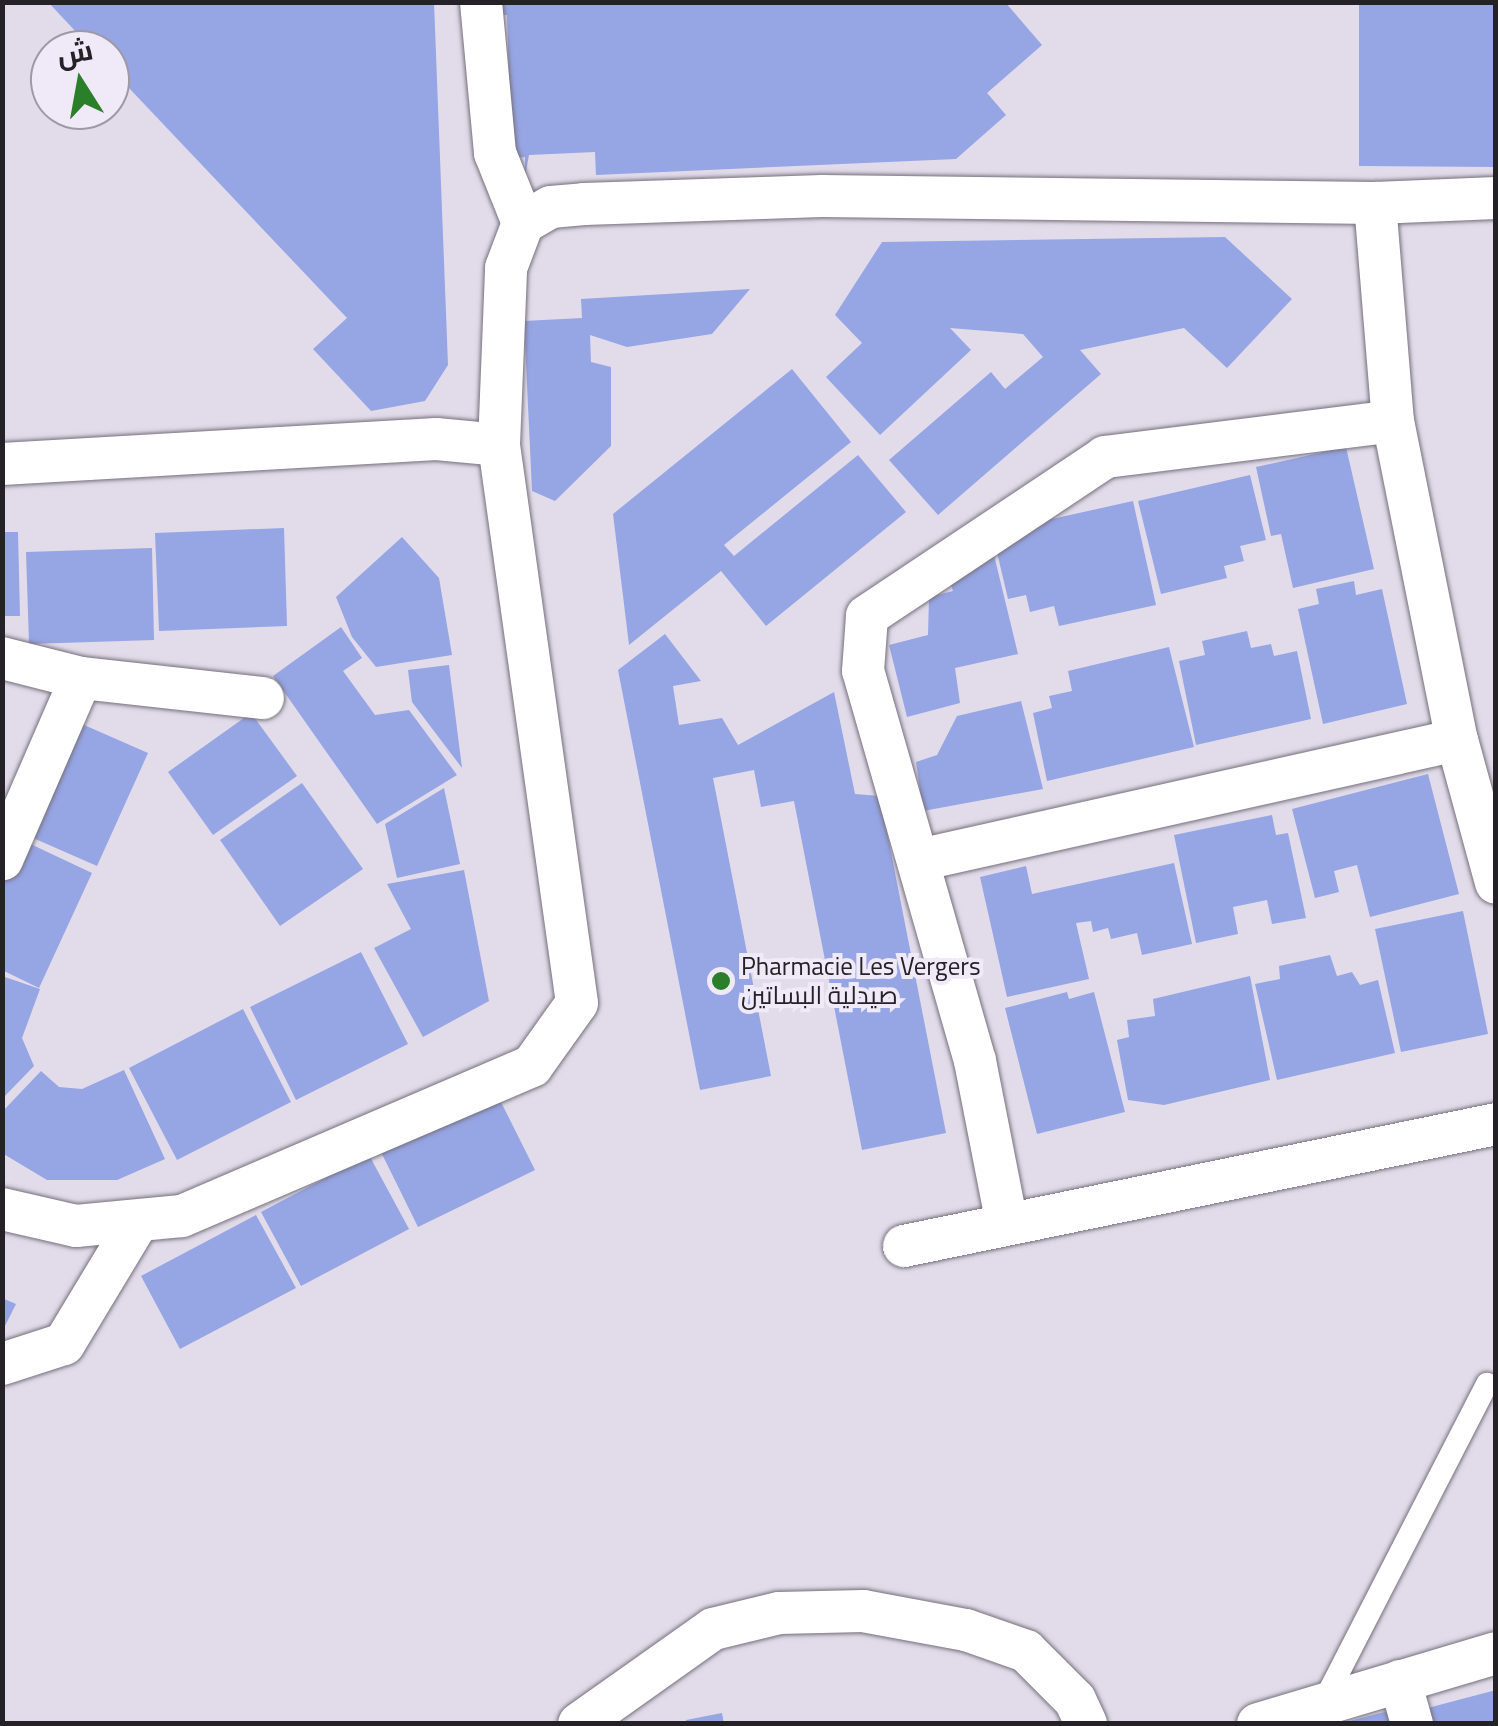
<!DOCTYPE html>
<meta charset="utf-8">
<style>
body{margin:0}
#map{position:relative;width:1498px;height:1726px;overflow:hidden;background:#e2dcea;font-family:"Titillium Web",Cairo,sans-serif}
div>[style]{position:absolute}
.building>*{inset:0;background:#96a5e4}
.roads{filter:drop-shadow(0 0 2px #75707c) drop-shadow(0 0 2px #75707c)}
.lane>*{height:22px;margin:-11px;padding:0 11px;transform-origin:11px;border-radius:11px;background:#fff}
.street>*{height:42px;margin:-21px;padding:0 21px;transform-origin:21px;border-radius:21px;background:#fff}
.dots>*{width:28px;height:28px;translate:-50% -50%;box-sizing:border-box;border:5px solid #f0e9f8;border-radius:50%}
span{translate:-50% -50%;white-space:nowrap;text-align:center;line-height:1.15;-webkit-text-stroke:8px #f0e9f8;paint-order:stroke}
.poi-label{font-size:25px;color:#242227}
.left{translate:0 -50%;text-align:left}
.frame{position:absolute;inset:0;border:5px solid #242227;pointer-events:none}
.north{position:absolute;left:30px;top:30px;width:100px;height:100px;box-sizing:border-box;background:#f0e9f8;border:2px solid #9e99a4;border-radius:50%;rotate:349deg;font-size:28px;font-weight:700;line-height:40px;text-align:center;color:#242227}
.north::after{content:'';display:block;margin:auto;width:35px;height:45px;background:#2b7f2b;clip-path:polygon(50% 0,100% 100%,50% 72%,0 100%)}
</style>
<div id="map">
<div class="building">
<div style="clip-path:polygon(48px 2px,434px 2px,448px 365px,425px 401px,371px 411px,313px 349px,347px 318px,110px 68px,110px 50px,93px 50px)"></div>
<div style="clip-path:polygon(498px 2px,1005px 2px,1042px 45px,987px 93px,1006px 115px,956px 159px,596px 175px,595px 152px,529px 155px,525px 177px,525px 157px,516px 158px,511px 141px,507px 15px,498px 15px)"></div>
<div style="clip-path:polygon(1359px 2px,1496px 2px,1495px 167px,1359px 166px)"></div>
<div style="clip-path:polygon(1225px 237px,1292px 299px,1227px 368px,1184px 328px,1080px 350px,1101px 374px,938px 515px,889px 460px,991px 372px,1005px 389px,1043px 357px,1023px 334px,950px 328px,971px 350px,880px 435px,826px 377px,862px 343px,835px 315px,882px 242px)"></div>
<div style="clip-path:polygon(750px 289px,712px 334px,627px 347px,590px 335px,591px 362px,611px 367px,611px 446px,555px 501px,532px 491px,524px 321px,582px 318px,581px 299px)"></div>
<div style="clip-path:polygon(792px 369px,851px 442px,724px 545px,734px 556px,858px 455px,906px 512px,766px 626px,721px 571px,629px 645px,613px 514px)"></div>
<div style="clip-path:polygon(1346px 447px,1374px 569px,1293px 588px,1281px 534px,1271px 536px,1256px 467px)"></div>
<div style="clip-path:polygon(1250px 475px,1266px 540px,1240px 546px,1244px 561px,1224px 566px,1227px 578px,1161px 594px,1138px 501px)"></div>
<div style="clip-path:polygon(1133px 501px,1156px 605px,1059px 626px,1054px 606px,1030px 612px,1026px 595px,1008px 599px,996px 548px,1025px 525px)"></div>
<div style="clip-path:polygon(284px 528px,287px 626px,159px 631px,155px 533px)"></div>
<div style="clip-path:polygon(2px 532px,18px 532px,20px 616px,2px 616px)"></div>
<div style="clip-path:polygon(402px 537px,439px 578px,452px 655px,376px 667px,352px 637px,336px 597px)"></div>
<div style="clip-path:polygon(152px 548px,154px 640px,29px 644px,26px 552px)"></div>
<div style="clip-path:polygon(994px 555px,1018px 654px,955px 668px,960px 703px,907px 717px,889px 645px,928px 635px,929px 597px,953px 591px,949px 579px,968px 574px,965px 563px)"></div>
<div style="clip-path:polygon(1354px 581px,1356px 595px,1382px 589px,1407px 704px,1323px 724px,1298px 609px,1319px 604px,1316px 589px)"></div>
<div style="clip-path:polygon(341px 627px,362px 658px,343px 671px,375px 715px,409px 710px,457px 775px,377px 824px,273px 676px)"></div>
<div style="clip-path:polygon(1247px 631px,1251px 648px,1271px 644px,1274px 656px,1297px 651px,1311px 719px,1196px 745px,1179px 661px,1205px 655px,1202px 641px)"></div>
<div style="clip-path:polygon(665px 634px,701px 681px,673px 686px,679px 725px,722px 718px,738px 745px,834px 692px,855px 794px,880px 796px,946px 1133px,862px 1150px,794px 801px,761px 807px,754px 770px,713px 778px,771px 1076px,700px 1090px,618px 670px)"></div>
<div style="clip-path:polygon(1169px 647px,1194px 747px,1047px 781px,1033px 713px,1052px 708px,1049px 696px,1072px 691px,1068px 671px)"></div>
<div style="clip-path:polygon(449px 665px,462px 768px,412px 702px,408px 670px)"></div>
<div style="clip-path:polygon(1021px 701px,1043px 789px,923px 811px,916px 762px,937px 755px,957px 716px)"></div>
<div style="clip-path:polygon(251px 713px,297px 776px,213px 835px,168px 772px)"></div>
<div style="clip-path:polygon(75px 721px,148px 753px,97px 866px,24px 834px)"></div>
<div style="clip-path:polygon(1428px 774px,1459px 894px,1370px 917px,1357px 865px,1334px 871px,1339px 892px,1315px 898px,1292px 809px)"></div>
<div style="clip-path:polygon(302px 783px,363px 869px,280px 926px,220px 840px)"></div>
<div style="clip-path:polygon(444px 788px,460px 864px,397px 878px,385px 824px)"></div>
<div style="clip-path:polygon(1272px 815px,1276px 835px,1288px 833px,1306px 918px,1272px 924px,1267px 900px,1233px 907px,1238px 934px,1196px 943px,1174px 835px)"></div>
<div style="clip-path:polygon(22px 840px,92px 873px,39px 988px,2px 970px,2px 882px)"></div>
<div style="clip-path:polygon(1174px 863px,1192px 944px,1142px 955px,1137px 933px,1111px 939px,1108px 928px,1093px 932px,1091px 921px,1076px 923px,1089px 979px,1007px 997px,980px 877px,1026px 866px,1032px 894px)"></div>
<div style="clip-path:polygon(464px 870px,489px 1001px,423px 1037px,374px 948px,411px 929px,387px 884px)"></div>
<div style="clip-path:polygon(1463px 911px,1488px 1034px,1401px 1052px,1375px 929px)"></div>
<div style="clip-path:polygon(361px 952px,408px 1044px,296px 1100px,250px 1007px)"></div>
<div style="clip-path:polygon(1330px 955px,1337px 976px,1352px 972px,1360px 985px,1378px 980px,1395px 1053px,1277px 1080px,1255px 984px,1280px 979px,1279px 966px)"></div>
<div style="clip-path:polygon(2px 976px,40px 989px,22px 1038px,34px 1066px,2px 1099px)"></div>
<div style="clip-path:polygon(1250px 976px,1270px 1080px,1164px 1105px,1128px 1100px,1117px 1040px,1129px 1037px,1127px 1020px,1155px 1016px,1153px 999px)"></div>
<div style="clip-path:polygon(1067px 992px,1069px 999px,1094px 992px,1125px 1112px,1037px 1134px,1005px 1008px)"></div>
<div style="clip-path:polygon(243px 1009px,291px 1102px,177px 1160px,129px 1068px)"></div>
<div style="clip-path:polygon(124px 1070px,165px 1159px,117px 1180px,47px 1180px,2px 1153px,2px 1112px,41px 1071px,59px 1087px,82px 1089px)"></div>
<div style="clip-path:polygon(498px 1096px,535px 1170px,418px 1227px,381px 1152px)"></div>
<div style="clip-path:polygon(369px 1155px,409px 1229px,301px 1286px,261px 1212px)"></div>
<div style="clip-path:polygon(256px 1215px,296px 1288px,180px 1349px,141px 1276px)"></div>
<div style="clip-path:polygon(2px 1298px,16px 1304px,2px 1332px)"></div>
<div style="clip-path:polygon(1496px 1690px,1496px 1724px,1428px 1724px,1424px 1709px)"></div>
<div style="clip-path:polygon(1400px 1708px,1404px 1724px,1346px 1724px,1346px 1722px)"></div>
<div style="clip-path:polygon(722px 1713px,724px 1724px,687px 1724px,686px 1720px)"></div>
</div>
<div class="roads">
<div class="lane">
<div style="left:1323px;top:1703px;width:359px;rotate:-62.8deg"></div>
</div>
<div class="street">
<div style="left:481px;top:2px;width:152px;rotate:84.7deg"></div>
<div style="left:495px;top:153px;width:75px;rotate:68.2deg"></div>
<div style="left:1375px;top:203px;width:219px;rotate:85.3deg"></div>
<div style="left:1393px;top:421px;width:325px;rotate:78.7deg"></div>
<div style="left:1457px;top:740px;width:148px;rotate:74.7deg"></div>
<div style="left:2px;top:464px;width:435px;rotate:-3.3deg"></div>
<div style="left:436px;top:439px;width:63px;rotate:5.4deg"></div>
<div style="left:2px;top:658px;width:81px;rotate:14.2deg"></div>
<div style="left:81px;top:678px;width:198px;rotate:113.5deg"></div>
<div style="left:81px;top:678px;width:183px;rotate:6.3deg"></div>
<div style="left:919px;top:860px;width:551px;rotate:-12.57deg"></div>
<div style="left:2px;top:1209px;width:76px;rotate:12.9deg"></div>
<div style="left:76px;top:1226px;width:106px;rotate:-5.4deg"></div>
<div style="left:182px;top:1216px;width:381px;rotate:-23.2deg"></div>
<div style="left:532px;top:1066px;width:77px;rotate:-54.5deg"></div>
<div style="left:577px;top:1003px;width:563px;rotate:-97.96deg"></div>
<div style="left:499px;top:445px;width:177px;rotate:-87.7deg"></div>
<div style="left:506px;top:268px;width:48px;rotate:-69.3deg"></div>
<div style="left:523px;top:223px;width:32px;rotate:-30deg"></div>
<div style="left:551px;top:207px;width:33px;rotate:-5deg"></div>
<div style="left:584px;top:204px;width:238px;rotate:-1.9deg"></div>
<div style="left:822px;top:196px;width:553px;rotate:0.73deg"></div>
<div style="left:1375px;top:203px;width:121px;rotate:-2.4deg"></div>
<div style="left:1007px;top:1224px;width:166px;rotate:-101.1deg"></div>
<div style="left:975px;top:1061px;width:406px;rotate:-106deg"></div>
<div style="left:863px;top:671px;width:55px;rotate:-85.8deg"></div>
<div style="left:867px;top:616px;width:286px;rotate:-33.7deg"></div>
<div style="left:1105px;top:457px;width:290px;rotate:-7.1deg"></div>
<div style="left:904px;top:1246px;width:604px;rotate:-11.64deg"></div>
<div style="left:2px;top:1364px;width:65px;rotate:-17.9deg"></div>
<div style="left:64px;top:1344px;width:141px;rotate:-58.9deg"></div>
<div style="left:1400px;top:1681px;width:45px;rotate:74.4deg"></div>
<div style="left:579px;top:1724px;width:164px;rotate:-35.3deg"></div>
<div style="left:713px;top:1629px;width:68px;rotate:-13.6deg"></div>
<div style="left:779px;top:1613px;width:84px;rotate:-1.4deg"></div>
<div style="left:863px;top:1611px;width:105px;rotate:10.5deg"></div>
<div style="left:966px;top:1630px;width:64px;rotate:19.3deg"></div>
<div style="left:1026px;top:1651px;width:69px;rotate:45deg"></div>
<div style="left:1075px;top:1700px;width:26px;rotate:65deg"></div>
<div style="left:1258px;top:1724px;width:248px;rotate:-16.6deg"></div>
</div>
</div>
<div class="dots">
<div style="left:721px;top:981px;background:#2b7f2b"></div>
</div>
<div class="poi-label">
<span class="left" style="left:741px;top:981px">Pharmacie Les Vergers<br>صيدلية البساتين</span>
</div>
<div class="frame"></div>
<div class="north">ش</div>
</div>
